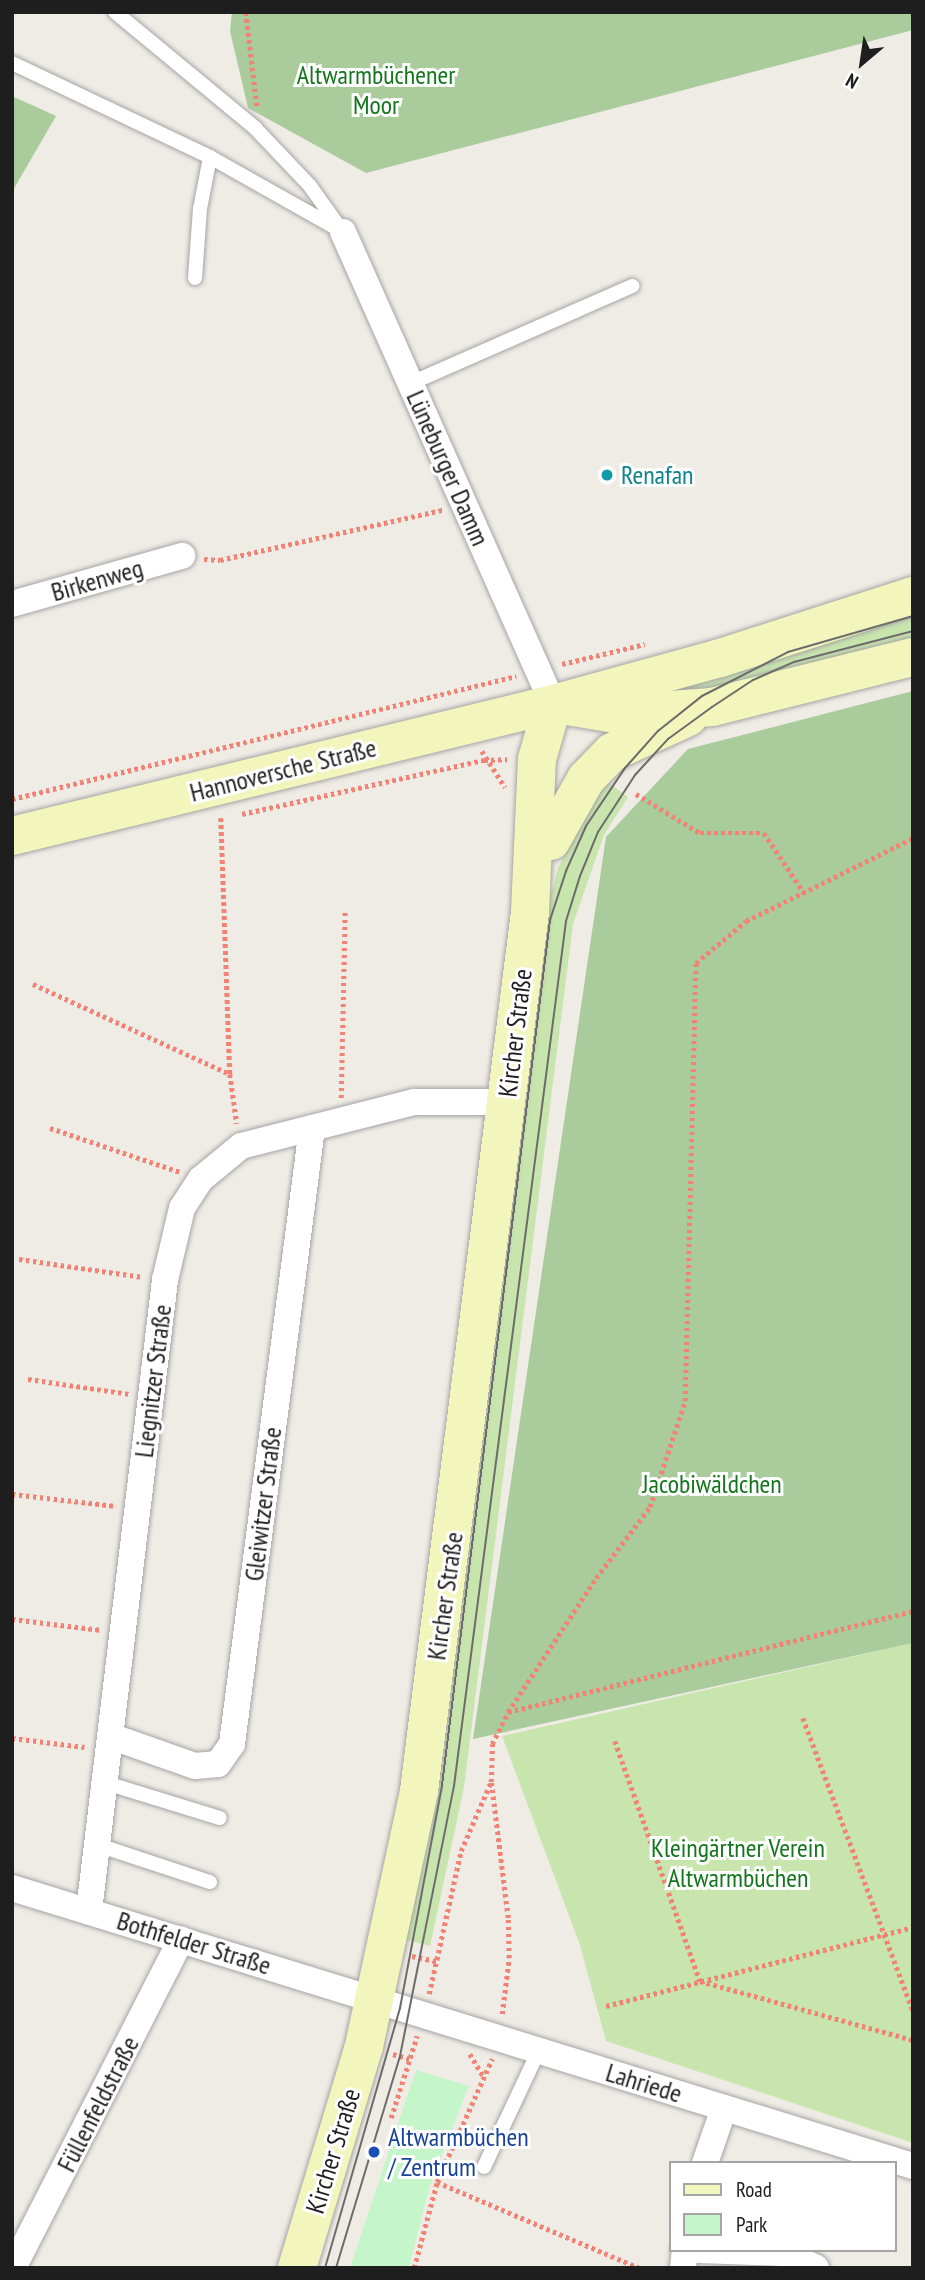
<!DOCTYPE html>
<meta charset="utf-8">
<style>
body{margin:0}
#map{position:relative;width:925px;height:2280px;overflow:hidden;background:#efebe5;font-family:"PT Sans Narrow",sans-serif}
div>[style]{position:absolute}
.grass>*{inset:0;background:#c9e5ae}
.forest>*{inset:0;background:#aacb9c}
.park>*{inset:0;background:#c5f6c9}
.path>*{height:4.5px;margin-top:-2.25px;transform-origin:0;background:repeating-linear-gradient(90deg,#f18274 0 3.5px,transparent 0 7px)}
.roads{filter:drop-shadow(0 0 2px #a5a5a5) drop-shadow(0 0 2px #a5a5a5)}
.lane>*{height:14px;margin:-7px;padding:0 7px;transform-origin:7px;border-radius:7px;background:#fff}
.street>*{height:26px;margin:-13px;padding:0 13px;transform-origin:13px;border-radius:13px;background:#fff}
.secondary>*{height:38px;margin:-19px;padding:0 19px;transform-origin:19px;border-radius:19px;background:#f2f5bc}
.tram>*{height:2px;margin:-1px;padding:0 1px;transform-origin:1px;border-radius:1px;background:#6c6c6c}
.dots>*{width:19px;height:19px;translate:-50% -50%;box-sizing:border-box;border:4px solid #fff;border-radius:50%}
span{translate:-50% -50%;white-space:nowrap;text-align:center;line-height:1.15;-webkit-text-stroke:6px #fff;paint-order:stroke}
.park-label{font-size:26px;color:#13761c}
.street-label{font-size:26px;color:#1e1e1e}
.culture-label{font-size:26px;color:#0d838f}
.left{translate:0 -50%;text-align:left}
.transit-label{font-size:26px;color:#164399}
.frame{position:absolute;inset:0;border:14px solid #1e1e1e;pointer-events:none}
.legend{position:absolute;left:669px;top:2161px;width:228px;height:91px;box-sizing:border-box;background:#fff;border:2px solid #a5a5a5;margin:0;padding:9px 12px;list-style:none;font-size:21px;color:#1e1e1e}
.legend li{display:flex;align-items:center;gap:14px;height:35px}
.legend b{width:35px;border:2px solid #a5a5a5}
.north{position:absolute;left:827px;top:28px;width:70px;height:70px;-webkit-text-stroke:5px #fff;paint-order:stroke;rotate:209deg;font-size:19px;font-weight:700;line-height:28px;text-align:center;color:#1e1e1e}
.north::after{content:'';display:block;margin:auto;width:24px;height:32px;background:#1e1e1e;clip-path:polygon(50% 0,100% 100%,50% 72%,0 100%)}
</style>
<div id="map">
<div class="grass">
<div style="clip-path:polygon(913px 609px,913px 644px,786px 677px,612px 704px)"></div>
<div style="clip-path:polygon(605px 780px,628px 797px,604px 835px,573px 924px,464px 1787px,430px 1946px,402px 1939px,545px 917px,558px 868px)"></div>
<div style="clip-path:polygon(913px 1643px,913px 2143px,606px 2041px,580px 1945px,502px 1736px)"></div>
</div>
<div class="forest">
<div style="clip-path:polygon(232px 12px,913px 12px,913px 30px,366px 173px,248px 108px,230px 31px)"></div>
<div style="clip-path:polygon(12px 96px,56px 116px,12px 192px)"></div>
<div style="clip-path:polygon(913px 691px,913px 1643px,473px 1739px,606px 837px,688px 749px)"></div>
</div>
<div class="park">
<div style="clip-path:polygon(416px 2070px,469px 2086px,429px 2188px,409px 2268px,350px 2268px)"></div>
</div>
<div class="path">
<div style="left:246px;top:12px;width:95px;rotate:83.3deg"></div>
<div style="left:204px;top:559px;width:16px;rotate:4deg"></div>
<div style="left:220px;top:560px;width:228px;rotate:-12.7deg"></div>
<div style="left:562px;top:664px;width:85px;rotate:-13.5deg"></div>
<div style="left:482px;top:751px;width:43px;rotate:57.4deg"></div>
<div style="left:636px;top:794px;width:75px;rotate:31.4deg"></div>
<div style="left:700px;top:833px;width:64px"></div>
<div style="left:764px;top:833px;width:73px;rotate:56.1deg"></div>
<div style="left:12px;top:799px;width:519px;rotate:-13.71deg"></div>
<div style="left:242px;top:814px;width:248px;rotate:-12.6deg"></div>
<div style="left:484px;top:760px;width:23px;rotate:-2deg"></div>
<div style="left:221px;top:818px;width:256px;rotate:88deg"></div>
<div style="left:230px;top:1074px;width:50px;rotate:82deg"></div>
<div style="left:33px;top:984px;width:217px;rotate:24.6deg"></div>
<div style="left:341px;top:1098px;width:186px;rotate:-88.8deg"></div>
<div style="left:50px;top:1128px;width:137px;rotate:18.7deg"></div>
<div style="left:19px;top:1259px;width:125px;rotate:8.3deg"></div>
<div style="left:28px;top:1379px;width:102px;rotate:8.4deg"></div>
<div style="left:12px;top:1494px;width:105px;rotate:6.6deg"></div>
<div style="left:12px;top:1619px;width:90px;rotate:7deg"></div>
<div style="left:508px;top:1712px;width:160px;rotate:-56.7deg"></div>
<div style="left:596px;top:1578px;width:89px;rotate:-52.7deg"></div>
<div style="left:650px;top:1507px;width:112px;rotate:-71.7deg"></div>
<div style="left:685px;top:1401px;width:438px;rotate:-88.6deg"></div>
<div style="left:696px;top:963px;width:65px;rotate:-40deg"></div>
<div style="left:746px;top:921px;width:186px;rotate:-26.4deg"></div>
<div style="left:803px;top:1718px;width:312px;rotate:69.4deg"></div>
<div style="left:12px;top:1738px;width:73px;rotate:7.1deg"></div>
<div style="left:615px;top:1741px;width:255px;rotate:70.5deg"></div>
<div style="left:700px;top:1981px;width:221px;rotate:15.5deg"></div>
<div style="left:412px;top:1956px;width:25px;rotate:12deg"></div>
<div style="left:429px;top:1994px;width:147px;rotate:-77.4deg"></div>
<div style="left:461px;top:1851px;width:73px;rotate:-66.6deg"></div>
<div style="left:606px;top:2006px;width:317px;rotate:-14.4deg"></div>
<div style="left:502px;top:2014px;width:56px;rotate:-82.9deg"></div>
<div style="left:509px;top:1958px;width:40px;rotate:-91.4deg"></div>
<div style="left:508px;top:1918px;width:137px;rotate:-97.1deg"></div>
<div style="left:491px;top:1782px;width:38px;rotate:-88deg"></div>
<div style="left:492px;top:1744px;width:36px;rotate:-63deg"></div>
<div style="left:508px;top:1712px;width:417px;rotate:-14deg"></div>
<div style="left:393px;top:2054px;width:17px;rotate:17deg"></div>
<div style="left:470px;top:2054px;width:26px;rotate:59deg"></div>
<div style="left:391px;top:2118px;width:86px;rotate:-72.4deg"></div>
<div style="left:437px;top:2182px;width:220px;rotate:23deg"></div>
<div style="left:414px;top:2268px;width:89px;rotate:-75deg"></div>
<div style="left:437px;top:2182px;width:135px;rotate:-65.9deg"></div>
</div>
<div class="roads">
<div class="lane">
<div style="left:115px;top:12px;width:182px;rotate:39.6deg"></div>
<div style="left:255px;top:128px;width:80px;rotate:46.5deg"></div>
<div style="left:310px;top:186px;width:52px;rotate:54.5deg"></div>
<div style="left:12px;top:63px;width:219px;rotate:25.4deg"></div>
<div style="left:210px;top:157px;width:153px;rotate:29.4deg"></div>
<div style="left:195px;top:278px;width:69px;rotate:-85.9deg"></div>
<div style="left:200px;top:209px;width:53px;rotate:-79.1deg"></div>
<div style="left:409px;top:384px;width:244px;rotate:-23.7deg"></div>
<div style="left:106px;top:1783px;width:119px;rotate:17.1deg"></div>
<div style="left:98px;top:1845px;width:118px;rotate:18.3deg"></div>
<div style="left:484px;top:2167px;width:129px;rotate:-64.8deg"></div>
</div>
<div class="street">
<div style="left:343px;top:232px;width:517px;rotate:66.01deg"></div>
<div style="left:12px;top:604px;width:177px;rotate:-15.8deg"></div>
<div style="left:110px;top:1736px;width:90px;rotate:19.4deg"></div>
<div style="left:195px;top:1766px;width:23px;rotate:-5deg"></div>
<div style="left:218px;top:1764px;width:24px;rotate:-55deg"></div>
<div style="left:232px;top:1744px;width:621px;rotate:-82.6deg"></div>
<div style="left:12px;top:1888px;width:943px;rotate:17.15deg"></div>
<div style="left:89px;top:1911px;width:636px;rotate:-83.13deg"></div>
<div style="left:165px;top:1280px;width:74px;rotate:-76.7deg"></div>
<div style="left:182px;top:1208px;width:35px;rotate:-57deg"></div>
<div style="left:201px;top:1179px;width:52px;rotate:-39.5deg"></div>
<div style="left:241px;top:1146px;width:179px;rotate:-14.3deg"></div>
<div style="left:414px;top:1102px;width:93px"></div>
<div style="left:705px;top:2163px;width:58px;rotate:-70.9deg"></div>
<div style="left:699px;top:2250px;width:84px;rotate:2deg"></div>
<div style="left:783px;top:2253px;width:36px;rotate:24deg"></div>
<div style="left:13px;top:2268px;width:369px;rotate:-62.9deg"></div>
<div style="left:683px;top:2268px;width:18px;rotate:-84deg"></div>
</div>
<div class="secondary">
<div style="left:573px;top:707px;width:43px;rotate:9.5deg"></div>
<div style="left:615px;top:714px;width:97px;rotate:-4.1deg"></div>
<div style="left:712px;top:707px;width:207px;rotate:-14deg"></div>
<div style="left:12px;top:836px;width:557px;rotate:-13.71deg"></div>
<div style="left:553px;top:704px;width:173px;rotate:-15.4deg"></div>
<div style="left:720px;top:658px;width:203px;rotate:-17.8deg"></div>
<div style="left:551px;top:841px;width:71px;rotate:-60.6deg"></div>
<div style="left:586px;top:779px;width:37px;rotate:-46deg"></div>
<div style="left:612px;top:752px;width:84px;rotate:-24.7deg"></div>
<div style="left:297px;top:2268px;width:232px;rotate:-73.2deg"></div>
<div style="left:364px;top:2046px;width:261px;rotate:-77.8deg"></div>
<div style="left:419px;top:1791px;width:886px;rotate:-82.8deg"></div>
<div style="left:530px;top:912px;width:153px;rotate:-87.4deg"></div>
<div style="left:537px;top:759px;width:57px;rotate:-73.8deg"></div>
</div>
</div>
<div class="tram">
<div style="left:325px;top:2268px;width:271px;rotate:-73.9deg"></div>
<div style="left:400px;top:2008px;width:227px;rotate:-79.3deg"></div>
<div style="left:442px;top:1785px;width:872px;rotate:-82.88deg"></div>
<div style="left:550px;top:920px;width:52px;rotate:-71.9deg"></div>
<div style="left:566px;top:871px;width:49px;rotate:-66deg"></div>
<div style="left:586px;top:826px;width:70px;rotate:-56.1deg"></div>
<div style="left:625px;top:768px;width:50px;rotate:-48.3deg"></div>
<div style="left:658px;top:731px;width:56px;rotate:-38.5deg"></div>
<div style="left:702px;top:696px;width:97px;rotate:-27.1deg"></div>
<div style="left:788px;top:652px;width:130px;rotate:-16.1deg"></div>
<div style="left:336px;top:2268px;width:221px;rotate:-73.2deg"></div>
<div style="left:400px;top:2056px;width:275px;rotate:-78.7deg"></div>
<div style="left:454px;top:1786px;width:872px;rotate:-82.62deg"></div>
<div style="left:566px;top:921px;width:47px;rotate:-72.7deg"></div>
<div style="left:580px;top:876px;width:48px;rotate:-67.8deg"></div>
<div style="left:598px;top:832px;width:68px;rotate:-57deg"></div>
<div style="left:635px;top:775px;width:49px;rotate:-47.5deg"></div>
<div style="left:668px;top:739px;width:54px;rotate:-36deg"></div>
<div style="left:712px;top:707px;width:49px;rotate:-33.4deg"></div>
<div style="left:753px;top:680px;width:45px;rotate:-23.7deg"></div>
<div style="left:794px;top:662px;width:123px;rotate:-14.6deg"></div>
</div>
<div class="dots">
<div style="left:607px;top:475px;background:#0f9aa8"></div>
<div style="left:374px;top:2152px;background:#1a4fb4"></div>
</div>
<div class="park-label">
<span style="left:376px;top:90px">Altwarmbüchener<br>Moor</span>
<span style="left:712px;top:1484px">Jacobiwäldchen</span>
<span style="left:738px;top:1863px">Kleingärtner Verein<br>Altwarmbüchen</span>
</div>
<div class="street-label">
<span style="left:448px;top:468px;rotate:66deg">Lüneburger Damm</span>
<span style="left:97px;top:580px;rotate:-16deg">Birkenweg</span>
<span style="left:283px;top:770px;rotate:-14deg">Hannoversche Straße</span>
<span style="left:515px;top:1033px;rotate:-83deg">Kircher Straße</span>
<span style="left:153px;top:1381px;rotate:-83deg">Liegnitzer Straße</span>
<span style="left:263px;top:1504px;rotate:-83deg">Gleiwitzer Straße</span>
<span style="left:445px;top:1596px;rotate:-82deg">Kircher Straße</span>
<span style="left:194px;top:1943px;rotate:17deg">Bothfelder Straße</span>
<span style="left:644px;top:2083px;rotate:17deg">Lahriede</span>
<span style="left:98px;top:2104px;rotate:-63deg">Füllenfeldstraße</span>
<span style="left:333px;top:2151px;rotate:-73deg">Kircher Straße</span>
</div>
<div class="culture-label">
<span class="left" style="left:621px;top:475px">Renafan</span>
</div>
<div class="transit-label">
<span class="left" style="left:388px;top:2152px">Altwarmbüchen<br>/ Zentrum</span>
</div>
<div class="frame"></div>
<ul class="legend">
<li><b style="height:9px;background:#f2f5bc"></b>Road</li>
<li><b style="height:19px;background:#c5f6c9"></b>Park</li>
</ul>
<div class="north">N</div>
</div>
